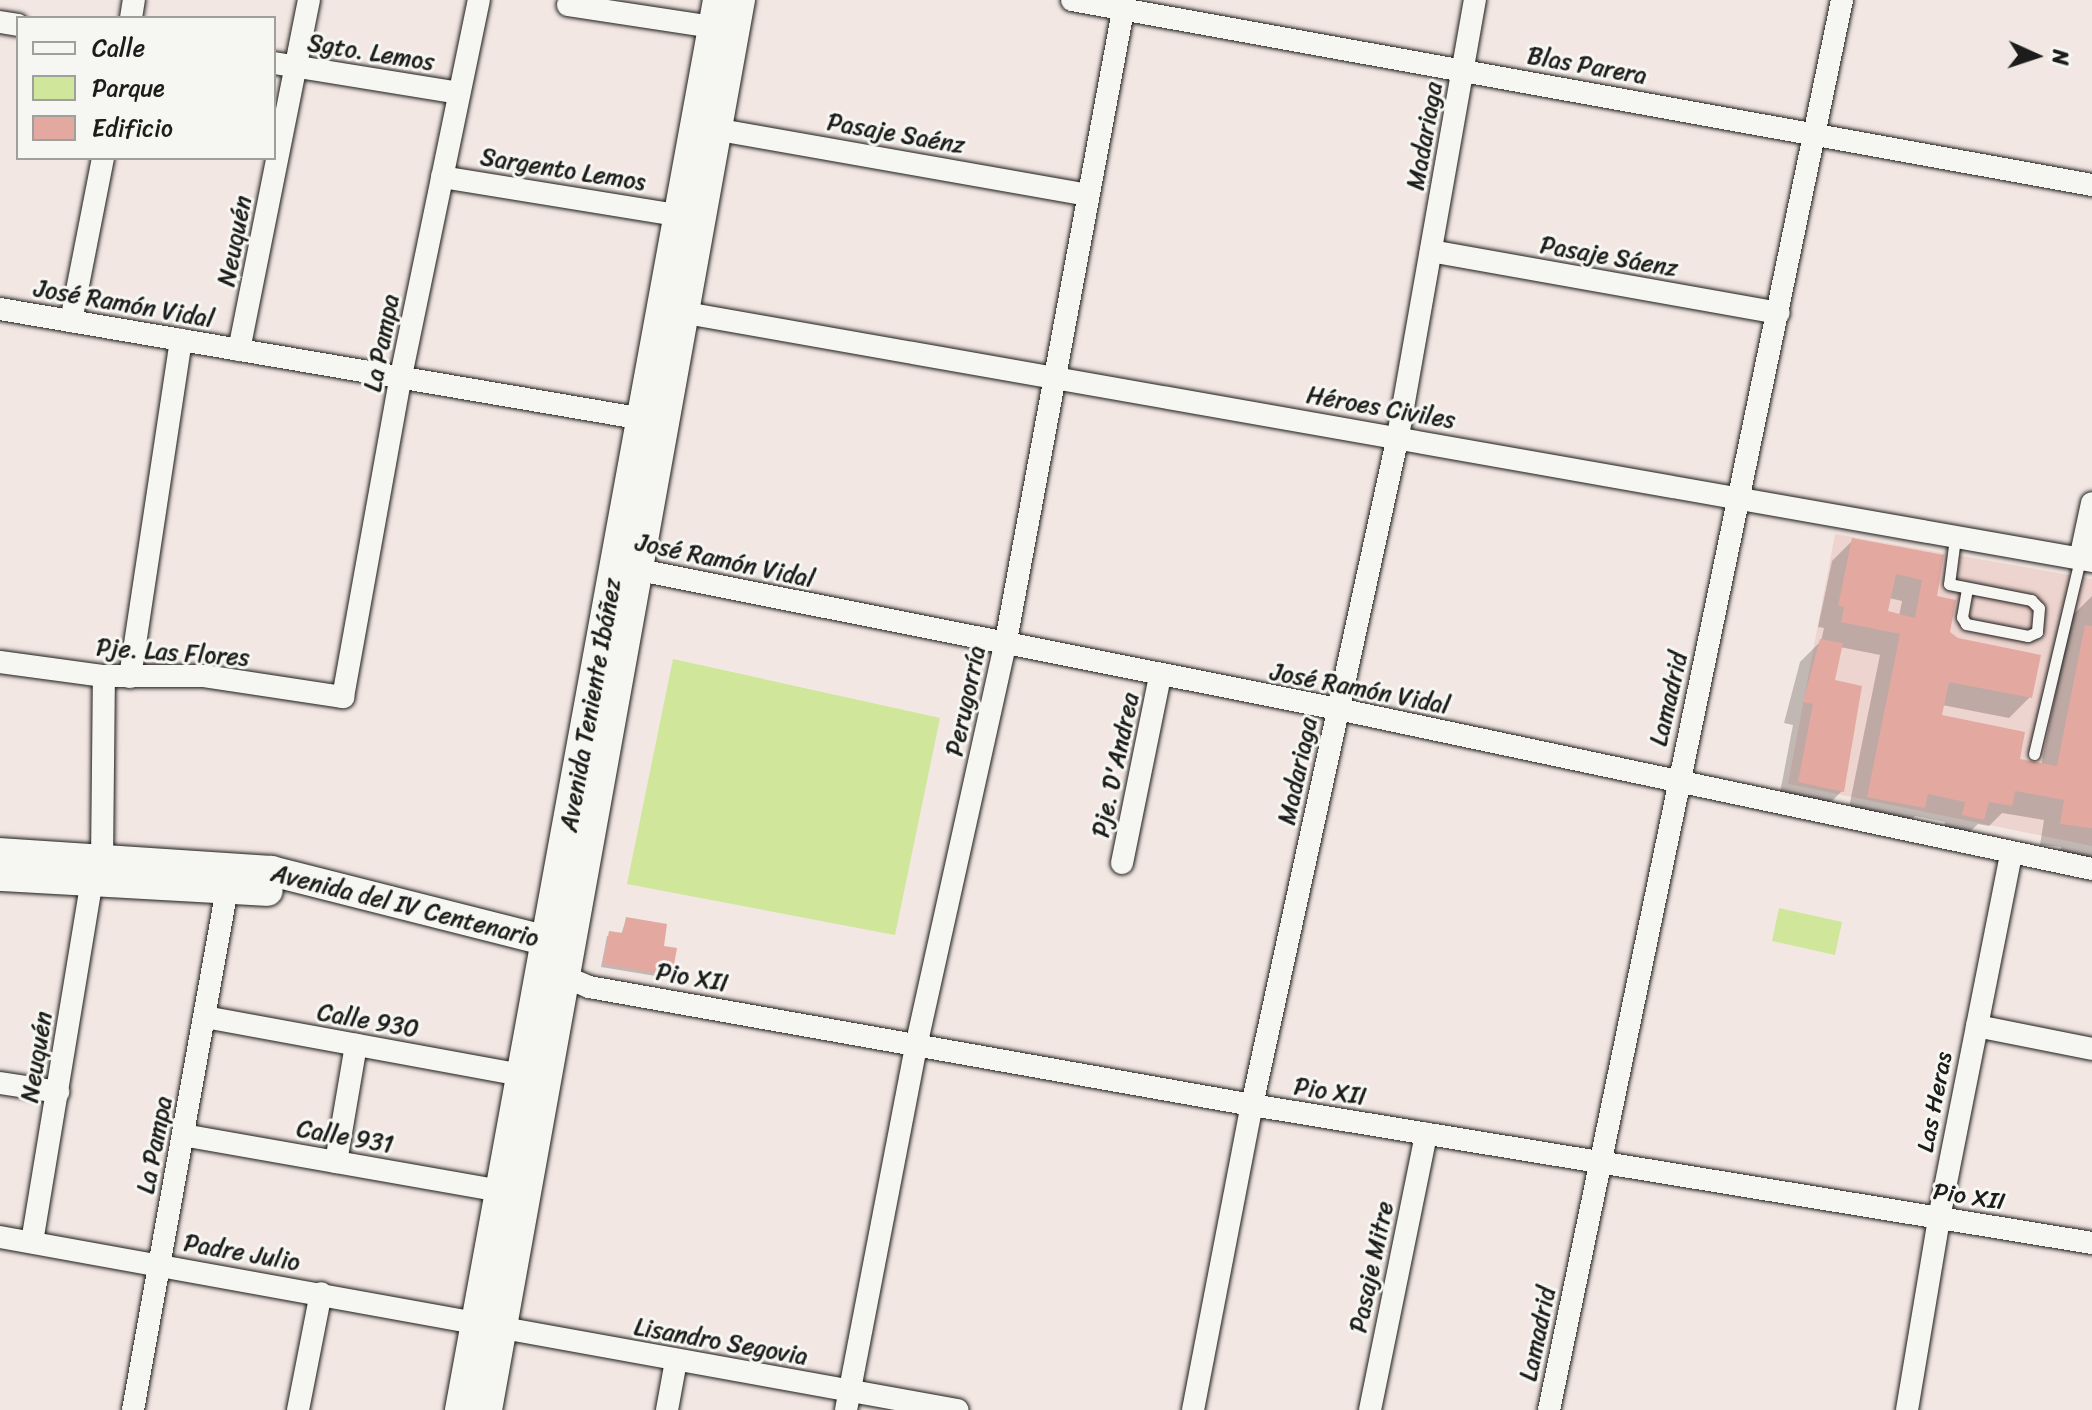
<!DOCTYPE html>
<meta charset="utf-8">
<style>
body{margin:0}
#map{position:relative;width:2092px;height:1410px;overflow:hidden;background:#f2e7e2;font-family:Sriracha,sans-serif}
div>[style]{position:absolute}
.built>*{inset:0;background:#eed4ce}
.green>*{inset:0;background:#d0e69b}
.shadow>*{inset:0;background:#0003}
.building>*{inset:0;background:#e3a9a0}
.roads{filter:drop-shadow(0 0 2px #1c1c1c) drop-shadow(0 0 2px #1c1c1c)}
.service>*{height:11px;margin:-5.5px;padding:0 5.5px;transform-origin:5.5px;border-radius:5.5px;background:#f6f6f2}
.minor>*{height:22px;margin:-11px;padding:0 11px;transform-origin:11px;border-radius:11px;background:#f6f6f2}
.secondary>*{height:30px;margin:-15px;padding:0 15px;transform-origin:15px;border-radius:15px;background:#f6f6f2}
span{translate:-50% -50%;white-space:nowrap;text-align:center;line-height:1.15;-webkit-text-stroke:6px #f6f6f2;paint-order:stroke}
.street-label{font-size:24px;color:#1c1c1c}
.legend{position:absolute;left:16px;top:16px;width:260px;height:144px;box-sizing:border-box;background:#f6f6f2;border:2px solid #9f9f9c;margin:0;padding:10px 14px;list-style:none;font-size:24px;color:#1c1c1c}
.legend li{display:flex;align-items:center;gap:16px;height:40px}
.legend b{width:40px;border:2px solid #9f9f9c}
.north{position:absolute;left:1996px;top:16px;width:80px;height:80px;-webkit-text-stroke:6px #f6f6f2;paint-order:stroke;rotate:93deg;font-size:22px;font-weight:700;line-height:32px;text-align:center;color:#1c1c1c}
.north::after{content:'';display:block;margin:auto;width:28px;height:36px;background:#1c1c1c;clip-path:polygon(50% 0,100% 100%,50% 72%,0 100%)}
</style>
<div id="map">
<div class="built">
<div style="clip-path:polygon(1835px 534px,2092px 579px,2092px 846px,1788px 784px)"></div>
</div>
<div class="green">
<div style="clip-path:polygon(673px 659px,940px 718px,895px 935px,627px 884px)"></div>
<div style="clip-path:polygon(1779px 908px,1842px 922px,1835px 955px,1772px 941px)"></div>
</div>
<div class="shadow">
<div style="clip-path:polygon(evenodd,1853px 540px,1942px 557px,1934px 598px,1947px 633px,2030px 697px,2009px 718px,1942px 705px,1940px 716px,2018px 761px,2041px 766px,2071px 617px,2092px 596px,2092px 871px,2058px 864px,2061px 847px,2040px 845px,2044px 820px,2002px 813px,1989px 826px,1978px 824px,1961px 840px,1942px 836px,1945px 822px,1915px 816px,1902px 829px,1847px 817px,1880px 655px,1840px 647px,1833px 682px,1842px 791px,1821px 812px,1778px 803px,1793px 725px,1784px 723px,1800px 662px,1821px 641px,1824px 628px,1818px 627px,1832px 561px,1853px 540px,1889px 598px,1902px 601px,1899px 616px,1886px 613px,1889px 598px)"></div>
<div style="clip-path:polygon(626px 919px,662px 947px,668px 978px,601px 967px,607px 936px,621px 935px)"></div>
</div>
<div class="building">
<div style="clip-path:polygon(evenodd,1852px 538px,1944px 555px,1937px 596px,1956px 600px,1950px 632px,1958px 638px,2041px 655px,2032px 698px,1949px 682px,1942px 715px,2025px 732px,2020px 759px,2057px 766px,2085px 625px,2092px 626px,2092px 828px,2060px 824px,2064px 800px,2015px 791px,2012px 806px,1989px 802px,1984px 820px,1962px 815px,1965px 802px,1928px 794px,1925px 808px,1867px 797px,1900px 634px,1841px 622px,1844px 607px,1838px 606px,1852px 538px,1896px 574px,1922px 580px,1915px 618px,1888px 611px,1896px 574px)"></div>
<div style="clip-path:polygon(1820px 639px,1843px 643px,1835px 680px,1862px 686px,1844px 792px,1798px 782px,1813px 704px,1803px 702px)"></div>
<div style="clip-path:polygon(626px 917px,667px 924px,664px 946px,677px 948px,672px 976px,603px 964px,609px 931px,623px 933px)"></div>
</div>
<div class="roads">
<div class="service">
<div style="left:1955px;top:538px;width:46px;rotate:97.4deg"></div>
<div style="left:1949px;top:584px;width:84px;rotate:11deg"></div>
<div style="left:2031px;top:600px;width:11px;rotate:45deg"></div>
<div style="left:2039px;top:608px;width:24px;rotate:95deg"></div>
<div style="left:2037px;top:632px;width:10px;rotate:156deg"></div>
<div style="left:2028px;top:636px;width:63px;rotate:-169deg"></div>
<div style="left:1966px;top:624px;width:8px;rotate:-120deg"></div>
<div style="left:1962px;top:617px;width:27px;rotate:-80deg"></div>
<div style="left:2034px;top:754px;width:200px;rotate:-76.7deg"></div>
</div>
<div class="minor">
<div style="left:1072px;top:0;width:1037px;rotate:10.28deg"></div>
<div style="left:568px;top:5px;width:146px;rotate:8.7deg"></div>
<div style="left:131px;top:18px;width:18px;rotate:-81deg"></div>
<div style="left:0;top:22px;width:18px;rotate:9deg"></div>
<div style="left:274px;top:63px;width:187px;rotate:9.2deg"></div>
<div style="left:703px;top:127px;width:391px;rotate:10deg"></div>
<div style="left:442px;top:177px;width:238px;rotate:9.2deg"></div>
<div style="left:1431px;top:251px;width:353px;rotate:10.1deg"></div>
<div style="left:0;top:309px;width:665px;rotate:9.7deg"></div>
<div style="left:669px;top:310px;width:1445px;rotate:10deg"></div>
<div style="left:71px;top:321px;width:166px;rotate:-78.9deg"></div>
<div style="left:239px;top:350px;width:357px;rotate:-78.7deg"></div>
<div style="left:2080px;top:559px;width:57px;rotate:-77.9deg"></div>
<div style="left:624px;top:567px;width:728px;rotate:11.25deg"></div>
<div style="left:1338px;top:709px;width:771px;rotate:11.98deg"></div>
<div style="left:0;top:662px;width:105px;rotate:7.7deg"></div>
<div style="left:104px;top:676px;width:100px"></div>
<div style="left:204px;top:676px;width:141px;rotate:8.6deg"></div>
<div style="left:343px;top:697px;width:326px;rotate:-79.8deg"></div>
<div style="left:401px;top:376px;width:384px;rotate:-78.3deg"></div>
<div style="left:130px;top:677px;width:341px;rotate:-81.4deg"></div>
<div style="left:102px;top:860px;width:184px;rotate:-89.4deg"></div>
<div style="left:1122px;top:863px;width:190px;rotate:-78.5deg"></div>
<div style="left:563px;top:976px;width:28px;rotate:23deg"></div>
<div style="left:589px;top:987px;width:673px;rotate:10.09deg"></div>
<div style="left:1252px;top:1105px;width:851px;rotate:9.33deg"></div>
<div style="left:205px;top:1017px;width:321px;rotate:10.4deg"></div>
<div style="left:1977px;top:1026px;width:117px;rotate:11.3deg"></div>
<div style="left:0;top:1083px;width:59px;rotate:8.8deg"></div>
<div style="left:183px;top:1135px;width:321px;rotate:10deg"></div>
<div style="left:336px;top:1162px;width:119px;rotate:-80.3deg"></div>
<div style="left:0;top:1237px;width:973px;rotate:10.25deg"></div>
<div style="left:32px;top:1242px;width:366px;rotate:-80.6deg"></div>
<div style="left:133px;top:1410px;width:529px;rotate:-79.77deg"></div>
<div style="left:298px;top:1410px;width:119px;rotate:-78.9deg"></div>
<div style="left:667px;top:1410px;width:50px;rotate:-79.6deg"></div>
<div style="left:846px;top:1410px;width:375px;rotate:-79.1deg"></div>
<div style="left:917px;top:1042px;width:406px;rotate:-77.5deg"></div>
<div style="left:1005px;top:646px;width:657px;rotate:-79.48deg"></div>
<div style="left:1193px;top:1410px;width:311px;rotate:-79.1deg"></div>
<div style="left:1252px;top:1105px;width:685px;rotate:-77.69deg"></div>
<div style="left:1398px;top:436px;width:443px;rotate:-80deg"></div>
<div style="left:1370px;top:1410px;width:282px;rotate:-78.5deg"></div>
<div style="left:1549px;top:1410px;width:1440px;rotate:-78.26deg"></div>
<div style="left:1907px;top:1410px;width:195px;rotate:-80.5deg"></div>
<div style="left:1939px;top:1218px;width:372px;rotate:-78.8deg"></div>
</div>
<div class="secondary">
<div style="left:0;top:853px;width:272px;rotate:3.8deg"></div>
<div style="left:271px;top:871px;width:306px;rotate:14.2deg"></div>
<div style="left:0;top:876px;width:268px;rotate:3.2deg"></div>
<div style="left:460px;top:1410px;width:1433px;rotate:-79.63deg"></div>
<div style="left:487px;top:1410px;width:1433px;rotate:-79.83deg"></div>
</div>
</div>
<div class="street-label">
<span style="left:371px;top:53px;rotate:9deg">Sgto. Lemos</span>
<span style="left:1587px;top:66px;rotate:10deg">Blas Parera</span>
<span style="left:896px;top:134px;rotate:10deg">Pasaje Saénz</span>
<span style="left:1425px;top:136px;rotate:-80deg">Madariaga</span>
<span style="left:563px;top:170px;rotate:9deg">Sargento Lemos</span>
<span style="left:235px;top:241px;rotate:-79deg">Neuquén</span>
<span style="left:1609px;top:257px;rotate:10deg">Pasaje Sáenz</span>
<span style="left:124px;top:304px;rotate:10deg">José Ramón Vidal</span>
<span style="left:382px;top:343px;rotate:-79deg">La Pampa</span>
<span style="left:1381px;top:408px;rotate:10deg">Héroes Civiles</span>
<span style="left:725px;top:561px;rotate:12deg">José Ramón Vidal</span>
<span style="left:173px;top:653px;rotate:4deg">Pje. Las Flores</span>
<span style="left:1360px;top:689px;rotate:11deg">José Ramón Vidal</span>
<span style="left:1669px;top:699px;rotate:-77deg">Lamadrid</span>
<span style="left:966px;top:701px;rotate:-78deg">Perugorría</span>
<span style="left:591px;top:705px;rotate:-80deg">Avenida Teniente Ibáñez</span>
<span style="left:1116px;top:765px;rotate:-78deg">Pje. D'Andrea</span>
<span style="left:1298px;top:771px;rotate:-78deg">Madariaga</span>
<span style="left:405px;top:906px;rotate:14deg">Avenida del IV Centenario</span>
<span style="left:692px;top:978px;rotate:10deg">Pio XII</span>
<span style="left:368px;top:1021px;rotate:10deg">Calle 930</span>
<span style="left:37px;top:1057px;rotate:-81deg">Neuquén</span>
<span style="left:1330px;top:1092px;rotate:9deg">Pio XII</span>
<span style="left:1935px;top:1102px;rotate:-79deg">Las Heras</span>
<span style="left:345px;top:1137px;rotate:10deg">Calle 931</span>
<span style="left:155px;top:1145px;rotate:-79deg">La Pampa</span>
<span style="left:1969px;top:1197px;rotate:9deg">Pio XII</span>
<span style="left:242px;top:1253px;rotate:10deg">Padre Julio</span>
<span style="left:1372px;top:1267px;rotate:-78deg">Pasaje Mitre</span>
<span style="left:1538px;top:1334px;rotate:-78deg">Lamadrid</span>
<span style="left:721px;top:1342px;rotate:10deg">Lisandro Segovia</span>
</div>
<ul class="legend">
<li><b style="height:10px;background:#f6f6f2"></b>Calle</li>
<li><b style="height:22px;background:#d0e69b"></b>Parque</li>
<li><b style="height:22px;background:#e3a9a0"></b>Edificio</li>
</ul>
<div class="north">N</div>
</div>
